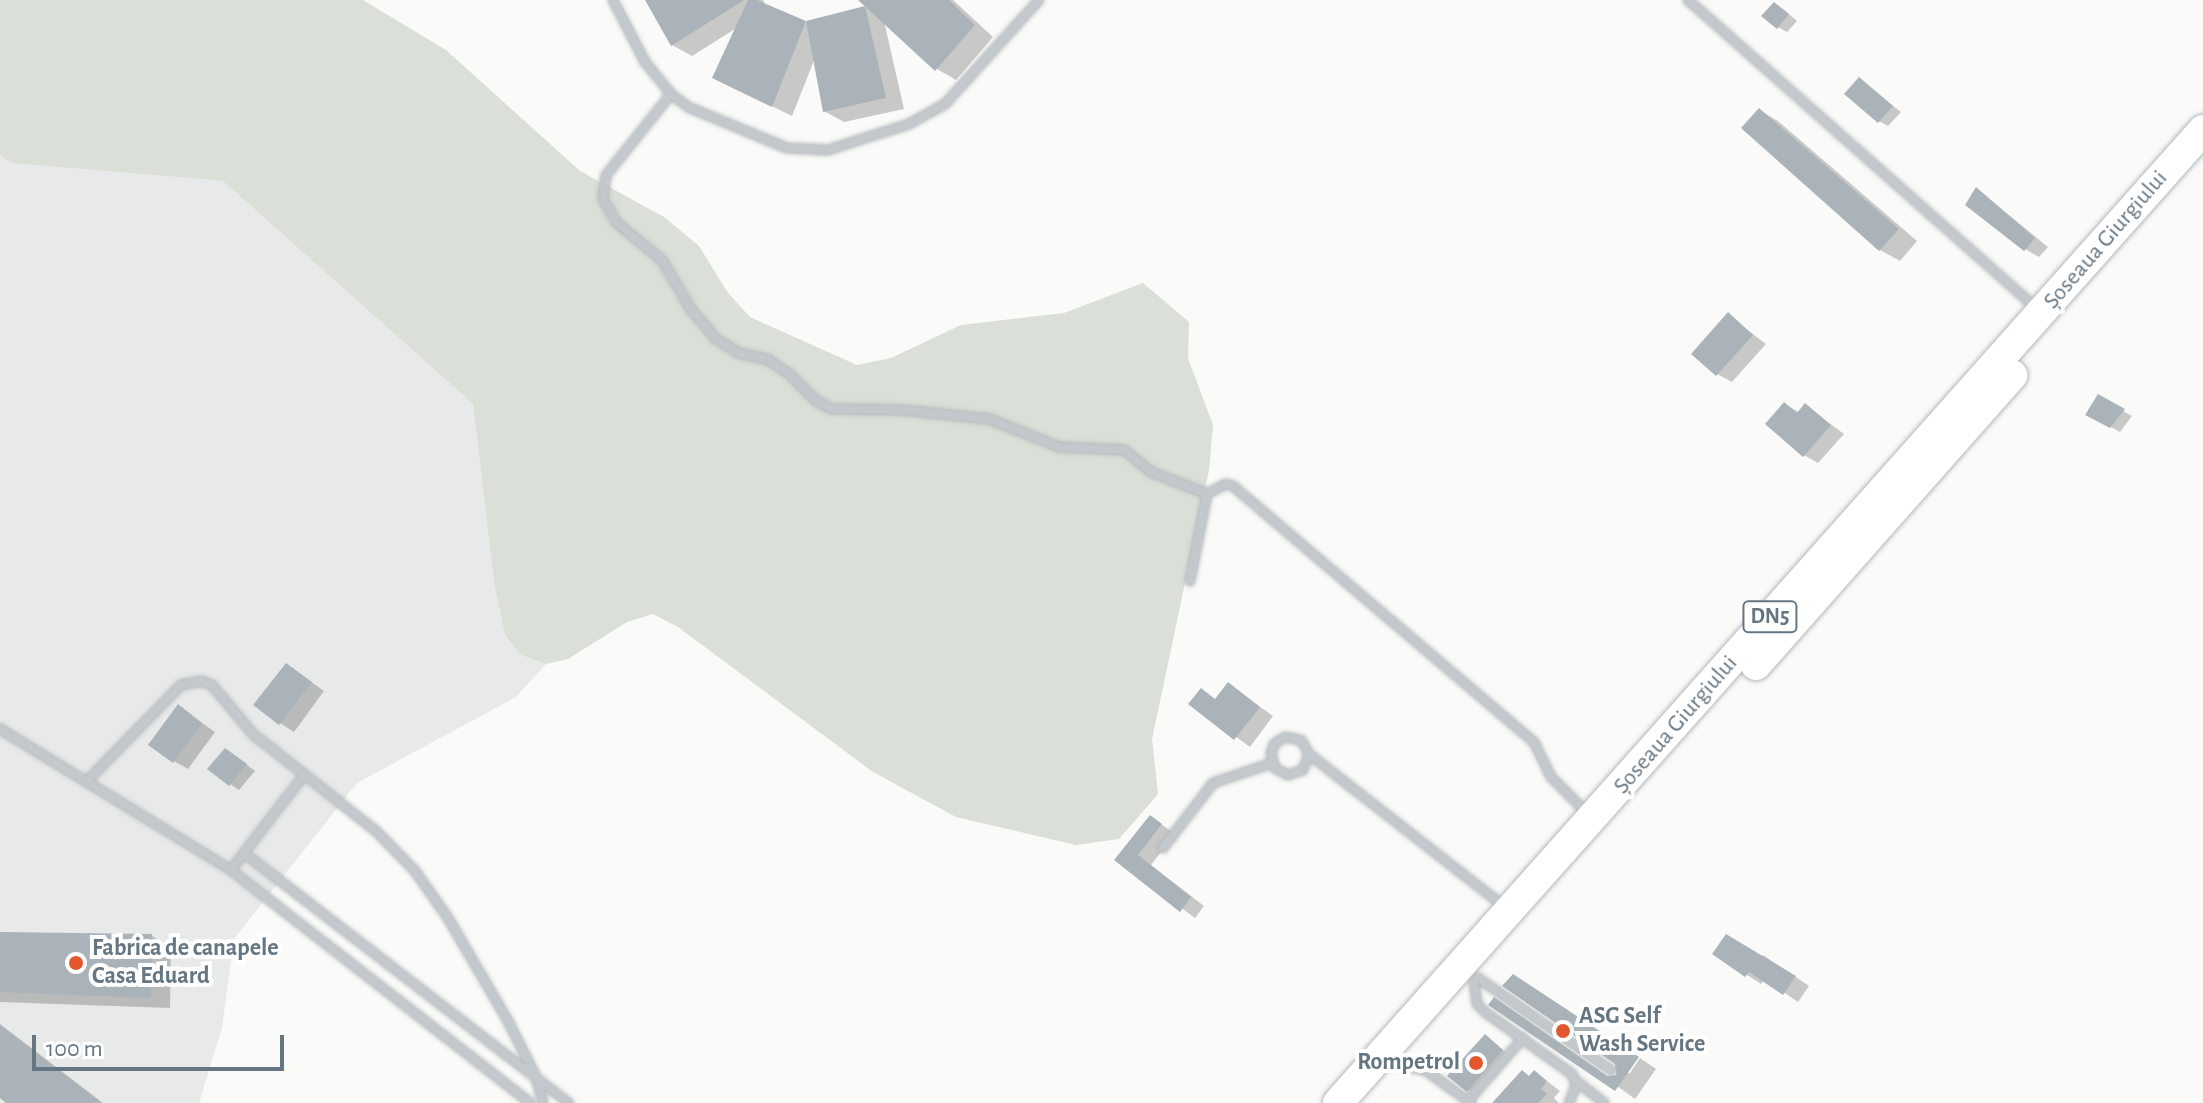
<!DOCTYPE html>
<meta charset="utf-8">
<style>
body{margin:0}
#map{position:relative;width:2203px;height:1103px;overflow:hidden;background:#fafaf8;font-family:"Alegreya Sans",sans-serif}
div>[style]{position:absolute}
.built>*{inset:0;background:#e8e9e9}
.green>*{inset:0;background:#dadfd7}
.shadow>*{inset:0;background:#0003}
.building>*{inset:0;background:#aab3b9}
.roads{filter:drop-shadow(0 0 2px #b4b9bd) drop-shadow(0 0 2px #b4b9bd)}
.lane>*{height:8px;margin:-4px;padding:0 4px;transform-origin:4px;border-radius:4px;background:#c3c8cc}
.highway>*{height:30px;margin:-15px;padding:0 15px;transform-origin:15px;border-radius:15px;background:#fff}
.dots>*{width:22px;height:22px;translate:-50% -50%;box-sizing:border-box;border:4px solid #fff;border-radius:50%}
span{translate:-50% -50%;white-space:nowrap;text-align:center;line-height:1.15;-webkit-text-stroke:8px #fff;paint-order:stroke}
.shield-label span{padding:2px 6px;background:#fff;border:2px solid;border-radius:6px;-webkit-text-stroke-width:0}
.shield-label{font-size:22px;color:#657683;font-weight:700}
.street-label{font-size:24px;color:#657683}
.poi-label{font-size:24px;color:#657683;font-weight:700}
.left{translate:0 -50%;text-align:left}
.right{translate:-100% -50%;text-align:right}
.scale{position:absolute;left:32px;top:1035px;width:252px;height:36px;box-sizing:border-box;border:4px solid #657683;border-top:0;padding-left:10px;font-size:24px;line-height:28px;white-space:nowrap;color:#657683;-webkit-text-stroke:6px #fff;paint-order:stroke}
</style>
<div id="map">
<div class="built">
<div style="clip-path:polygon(0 155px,11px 163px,223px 181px,473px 404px,494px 583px,505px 635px,521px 655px,546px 664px,516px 697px,357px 783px,234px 939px,222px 1028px,199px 1103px,0 1103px)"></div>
</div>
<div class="green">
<div style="clip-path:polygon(0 0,363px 0,446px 50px,580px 171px,664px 217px,699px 246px,728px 293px,750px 317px,857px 365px,891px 358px,961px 325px,1064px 313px,1143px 283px,1189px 322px,1188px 358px,1213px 425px,1209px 470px,1152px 739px,1158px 794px,1119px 839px,1076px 845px,956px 817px,873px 772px,678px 627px,653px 614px,627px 622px,568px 659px,546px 664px,521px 655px,505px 635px,494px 583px,473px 404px,223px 181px,11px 163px,0 155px)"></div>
</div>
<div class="shadow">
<div style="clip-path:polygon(647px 0,763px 0,766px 6px,805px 23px,866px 8px,873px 0,953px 0,993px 37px,956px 80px,937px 69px,884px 21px,904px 109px,844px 122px,824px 111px,815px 58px,792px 116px,715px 78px,738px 27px,692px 56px,672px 45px)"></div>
<div style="clip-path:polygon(1783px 9px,1797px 21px,1787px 32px,1778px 27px)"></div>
<div style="clip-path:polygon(1859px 79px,1901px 112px,1888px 126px,1879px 121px)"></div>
<div style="clip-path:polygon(1759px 110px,1778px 121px,1917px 241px,1900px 261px,1880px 250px,1744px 128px)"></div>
<div style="clip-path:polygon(1977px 189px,2048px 247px,2039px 257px,2025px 249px)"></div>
<div style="clip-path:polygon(1728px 315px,1766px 344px,1732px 382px,1717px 374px)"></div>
<div style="clip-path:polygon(2098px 397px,2132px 416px,2120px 432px,2088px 414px)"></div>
<div style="clip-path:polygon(1785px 404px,1800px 413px,1806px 406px,1844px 434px,1818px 463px,1804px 455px)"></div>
<div style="clip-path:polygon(300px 674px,324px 691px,294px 732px,280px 723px)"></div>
<div style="clip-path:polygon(1229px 685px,1273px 716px,1250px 747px,1191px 704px,1217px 700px)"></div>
<div style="clip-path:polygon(179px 707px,215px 732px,188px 769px,174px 761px)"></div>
<div style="clip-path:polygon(234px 755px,255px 771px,239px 790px,230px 784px)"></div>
<div style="clip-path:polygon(1151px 817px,1175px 834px,1151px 865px,1204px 906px,1195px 918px,1117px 860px)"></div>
<div style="clip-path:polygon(0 934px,152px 936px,171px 947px,170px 1008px,0 1002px)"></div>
<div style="clip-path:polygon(1715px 954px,1761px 958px,1763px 955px,1809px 986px,1798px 1002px,1764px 979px,1761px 984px)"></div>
<div style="clip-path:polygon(1512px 1010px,1609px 1077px,1618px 1076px,1637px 1056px,1625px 1073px,1630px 1073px,1640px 1058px,1656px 1069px,1635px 1099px)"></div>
<div style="clip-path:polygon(0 1024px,103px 1103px,9px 1103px,0 1096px)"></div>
<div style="clip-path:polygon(1489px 1038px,1506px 1053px,1472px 1092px,1468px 1090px)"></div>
<div style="clip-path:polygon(1535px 1072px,1560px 1091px,1554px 1098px,1559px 1103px,1496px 1103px)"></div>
</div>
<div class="building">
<div style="clip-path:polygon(645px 0,744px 0,671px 46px)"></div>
<div style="clip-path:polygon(748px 0,757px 0,806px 21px,772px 107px,712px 78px)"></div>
<div style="clip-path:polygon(858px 0,949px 0,975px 25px,935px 71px)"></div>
<div style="clip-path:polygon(1774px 2px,1789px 14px,1777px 29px,1761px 16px)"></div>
<div style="clip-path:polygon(865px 6px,886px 98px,823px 112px,806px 21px)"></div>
<div style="clip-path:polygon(1859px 77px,1893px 106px,1878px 123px,1844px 94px)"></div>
<div style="clip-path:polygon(1759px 108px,1899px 229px,1879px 251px,1741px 128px)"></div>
<div style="clip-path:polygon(1976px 187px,2035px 238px,2024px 251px,1965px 205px)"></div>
<div style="clip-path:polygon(1728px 312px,1753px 335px,1716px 376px,1691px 354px)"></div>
<div style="clip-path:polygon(2098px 394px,2125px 409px,2110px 428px,2085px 415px)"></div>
<div style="clip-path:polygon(1784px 402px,1797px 413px,1805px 403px,1831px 425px,1803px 457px,1765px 424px)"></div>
<div style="clip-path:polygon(286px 663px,312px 682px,279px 725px,253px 705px)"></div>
<div style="clip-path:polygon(1228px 682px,1260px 707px,1234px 740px,1188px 704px,1201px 688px,1215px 699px)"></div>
<div style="clip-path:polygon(178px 704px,202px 723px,173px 763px,148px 745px)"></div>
<div style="clip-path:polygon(225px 748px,247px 764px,229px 786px,207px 769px)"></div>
<div style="clip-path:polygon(1150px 815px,1162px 824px,1138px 855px,1191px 897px,1180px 912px,1114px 860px)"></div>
<div style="clip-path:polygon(0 932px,152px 934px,151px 998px,0 992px)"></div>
<div style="clip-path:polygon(1726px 934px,1796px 976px,1783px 995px,1749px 972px,1745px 977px,1712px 954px)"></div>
<div style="clip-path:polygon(1513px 974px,1639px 1057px,1615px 1091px,1488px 1005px,1494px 997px,1607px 1076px,1616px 1075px,1615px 1064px,1502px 986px)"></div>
<div style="clip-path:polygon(0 1025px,101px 1103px,6px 1103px,0 1098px)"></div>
<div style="clip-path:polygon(1485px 1034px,1503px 1050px,1467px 1092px,1447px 1076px)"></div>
<div style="clip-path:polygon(1522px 1070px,1529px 1076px,1534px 1070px,1547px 1081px,1541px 1089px,1547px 1094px,1538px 1103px,1492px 1103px)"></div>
</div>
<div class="roads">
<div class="lane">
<div style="left:613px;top:0;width:70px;rotate:62.7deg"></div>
<div style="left:645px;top:62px;width:41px;rotate:50.9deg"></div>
<div style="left:671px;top:94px;width:21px;rotate:37deg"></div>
<div style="left:688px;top:107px;width:107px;rotate:22.5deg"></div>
<div style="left:787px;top:148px;width:41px;rotate:2.8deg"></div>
<div style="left:828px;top:150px;width:85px;rotate:-17.8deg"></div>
<div style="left:909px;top:124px;width:41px;rotate:-29.1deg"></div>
<div style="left:945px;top:104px;width:140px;rotate:-47.9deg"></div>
<div style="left:1688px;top:0;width:468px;rotate:41.5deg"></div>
<div style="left:671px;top:94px;width:104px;rotate:128.7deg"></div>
<div style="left:606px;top:175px;width:24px;rotate:97deg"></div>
<div style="left:603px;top:199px;width:28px;rotate:60deg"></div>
<div style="left:617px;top:223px;width:58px;rotate:39.4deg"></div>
<div style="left:662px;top:260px;width:56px;rotate:59.7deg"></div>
<div style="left:690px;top:308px;width:39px;rotate:50deg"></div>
<div style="left:715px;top:338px;width:27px;rotate:33deg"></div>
<div style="left:738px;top:353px;width:30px;rotate:12deg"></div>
<div style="left:767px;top:359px;width:27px;rotate:34deg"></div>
<div style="left:789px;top:374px;width:37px;rotate:45deg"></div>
<div style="left:815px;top:400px;width:19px;rotate:28deg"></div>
<div style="left:832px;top:409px;width:71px;rotate:0.8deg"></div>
<div style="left:903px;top:410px;width:86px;rotate:6deg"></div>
<div style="left:989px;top:419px;width:75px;rotate:21.8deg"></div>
<div style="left:1059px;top:447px;width:65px;rotate:2.6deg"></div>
<div style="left:1124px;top:450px;width:35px;rotate:39deg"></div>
<div style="left:1151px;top:472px;width:60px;rotate:21.4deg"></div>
<div style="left:1207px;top:494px;width:21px;rotate:-28deg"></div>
<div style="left:1226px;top:484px;width:7px;rotate:16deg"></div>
<div style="left:1233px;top:486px;width:395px;rotate:40.4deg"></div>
<div style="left:1534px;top:742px;width:39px;rotate:64deg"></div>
<div style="left:1551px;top:777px;width:51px;rotate:45deg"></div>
<div style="left:1190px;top:581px;width:89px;rotate:-78.9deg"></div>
<div style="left:0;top:729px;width:271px;rotate:31.4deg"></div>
<div style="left:231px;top:870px;width:379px;rotate:37.9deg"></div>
<div style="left:1309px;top:754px;width:17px;rotate:111deg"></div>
<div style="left:1303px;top:770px;width:16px;rotate:162deg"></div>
<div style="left:1288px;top:775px;width:15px;rotate:-152deg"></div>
<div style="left:1275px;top:768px;width:15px;rotate:-106deg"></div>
<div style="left:1271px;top:754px;width:10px;rotate:-73deg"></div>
<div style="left:1274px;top:744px;width:13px;rotate:-32deg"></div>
<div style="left:1285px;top:737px;width:16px;rotate:11deg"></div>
<div style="left:1301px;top:740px;width:16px;rotate:60deg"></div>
<div style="left:1309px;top:754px;width:250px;rotate:38deg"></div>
<div style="left:86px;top:782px;width:136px;rotate:-45.6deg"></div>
<div style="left:181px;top:685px;width:21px;rotate:-11deg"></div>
<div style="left:202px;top:681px;width:11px;rotate:22deg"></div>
<div style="left:212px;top:685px;width:64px;rotate:50.1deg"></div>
<div style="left:253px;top:734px;width:158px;rotate:38.3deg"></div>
<div style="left:377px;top:832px;width:54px;rotate:45.7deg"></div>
<div style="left:415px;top:871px;width:57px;rotate:54.9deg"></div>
<div style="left:448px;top:918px;width:121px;rotate:59.8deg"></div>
<div style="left:509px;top:1023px;width:60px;rotate:63.4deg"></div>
<div style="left:536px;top:1077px;width:27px;rotate:75deg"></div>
<div style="left:1163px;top:848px;width:82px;rotate:-52.4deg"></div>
<div style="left:1213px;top:783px;width:62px;rotate:-18.7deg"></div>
<div style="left:244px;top:853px;width:410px;rotate:37.6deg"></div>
<div style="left:231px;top:870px;width:120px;rotate:-52.5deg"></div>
<div style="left:1478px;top:978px;width:162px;rotate:34.7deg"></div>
<div style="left:1474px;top:982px;width:22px;rotate:82deg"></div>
<div style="left:1477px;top:1004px;width:11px;rotate:45deg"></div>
<div style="left:1485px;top:1012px;width:107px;rotate:35.5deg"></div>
<div style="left:1572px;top:1074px;width:12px;rotate:70deg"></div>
<div style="left:1576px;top:1085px;width:19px;rotate:111deg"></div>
<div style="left:1400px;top:1065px;width:25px;rotate:11deg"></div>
<div style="left:1425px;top:1070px;width:57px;rotate:35.7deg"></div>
<div style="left:1575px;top:1080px;width:37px;rotate:38deg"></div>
<div style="left:1468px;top:1101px;width:84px;rotate:-48.9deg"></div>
</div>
<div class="highway">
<div style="left:1756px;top:665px;width:387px;rotate:-48.5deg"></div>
<div style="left:1338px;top:1103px;width:1302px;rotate:-48.36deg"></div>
</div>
</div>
<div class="dots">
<div style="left:76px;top:963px;background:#e4572e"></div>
<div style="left:1563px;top:1031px;background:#e4572e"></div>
<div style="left:1476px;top:1063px;background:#e4572e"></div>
</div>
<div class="shield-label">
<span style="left:1770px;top:617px">DN5</span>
</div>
<div class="street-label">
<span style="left:2106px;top:240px;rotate:-49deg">Șoseaua Giurgiului</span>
<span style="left:1676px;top:725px;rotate:-49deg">Șoseaua Giurgiului</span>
</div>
<div class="poi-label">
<span class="left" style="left:92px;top:963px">Fabrica de canapele<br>Casa Eduard</span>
<span class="left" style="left:1579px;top:1031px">ASG Self<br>Wash Service</span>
<span class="right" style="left:1460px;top:1063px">Rompetrol</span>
</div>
<div class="scale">100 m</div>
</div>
